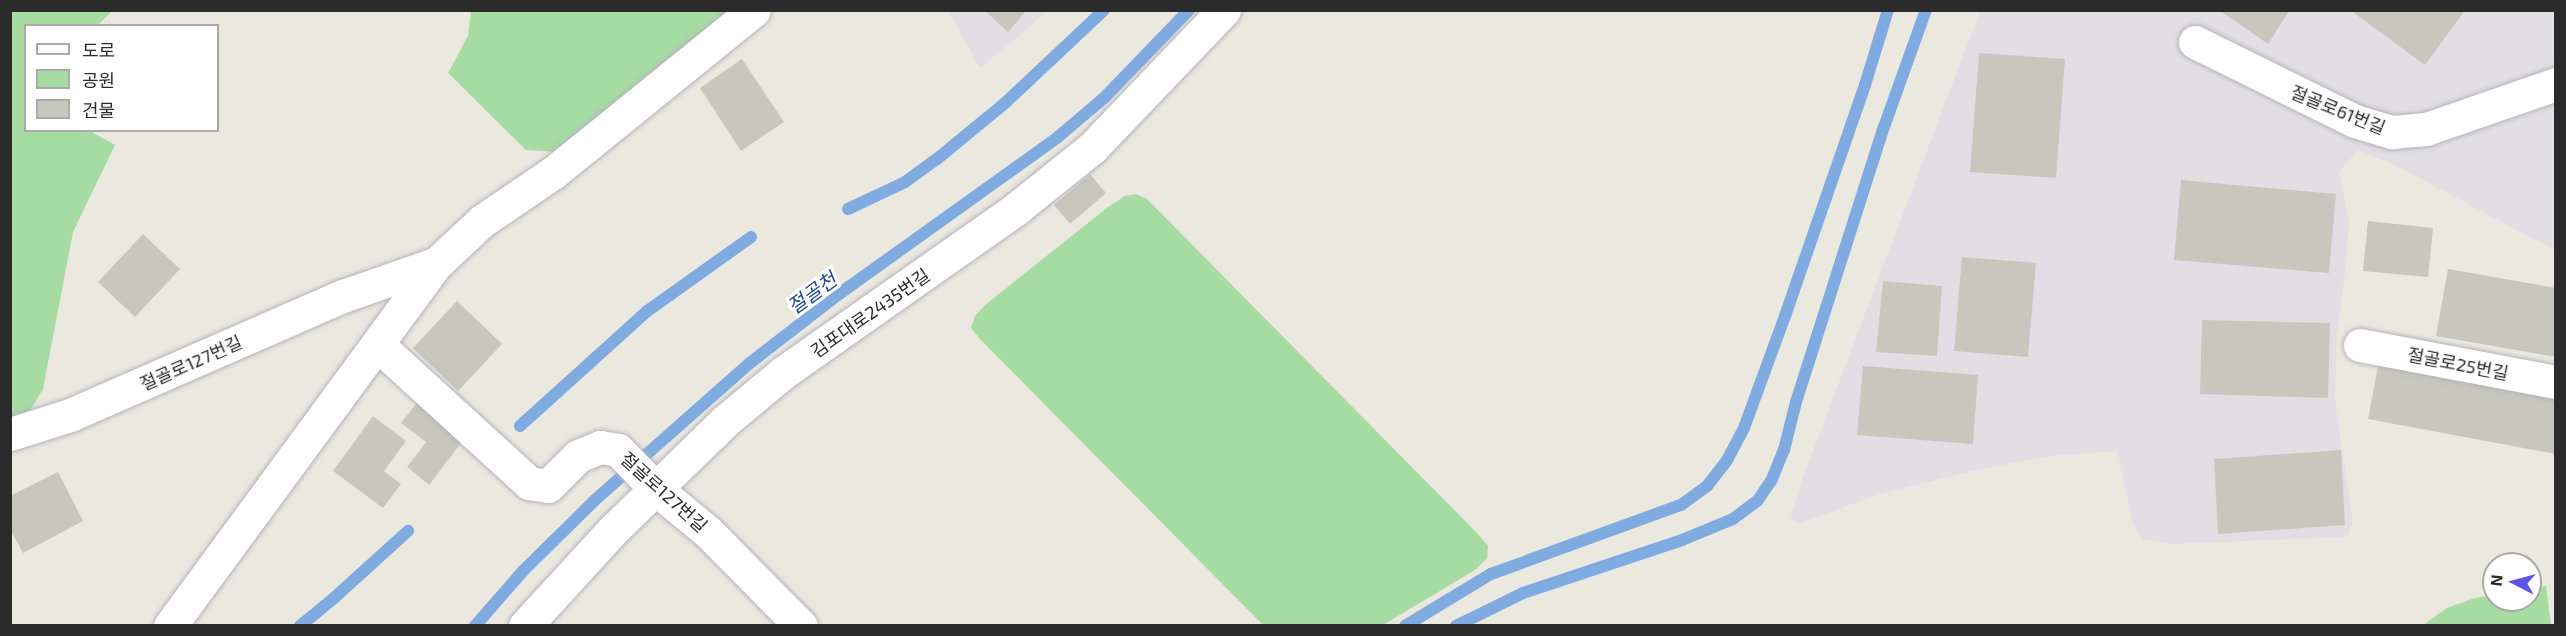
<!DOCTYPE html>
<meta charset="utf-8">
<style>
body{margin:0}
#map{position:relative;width:2566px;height:636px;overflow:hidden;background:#ebe9df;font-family:"Exo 2","Noto Sans KR",sans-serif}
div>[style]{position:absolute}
.industrial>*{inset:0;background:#e2dfe4}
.green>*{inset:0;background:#a6dba2}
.stream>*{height:12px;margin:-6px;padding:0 6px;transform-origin:6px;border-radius:6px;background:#7fabe0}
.building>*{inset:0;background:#c7c7bd}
.roads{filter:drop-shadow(0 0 2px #b4b2bd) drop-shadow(0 0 2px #b4b2bd)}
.minor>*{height:33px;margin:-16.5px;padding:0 16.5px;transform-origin:16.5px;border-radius:16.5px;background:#fff}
span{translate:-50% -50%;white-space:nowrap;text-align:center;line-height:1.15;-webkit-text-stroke:6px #fff;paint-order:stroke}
.street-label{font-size:18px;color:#2b2b2b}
.water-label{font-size:20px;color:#1e478c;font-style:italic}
.frame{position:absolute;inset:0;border:12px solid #2b2b2b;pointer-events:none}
.legend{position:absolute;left:24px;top:24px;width:195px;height:108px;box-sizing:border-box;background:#fff;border:2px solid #aaa;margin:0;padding:8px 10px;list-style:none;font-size:18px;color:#2b2b2b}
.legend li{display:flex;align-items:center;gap:12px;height:30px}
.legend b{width:30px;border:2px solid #aaa}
.north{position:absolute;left:2482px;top:552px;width:60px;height:60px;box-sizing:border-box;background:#fff;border:2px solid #aaa;border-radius:50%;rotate:276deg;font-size:16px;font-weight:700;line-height:24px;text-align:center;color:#2b2b2b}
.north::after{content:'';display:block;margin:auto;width:21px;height:27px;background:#6153e4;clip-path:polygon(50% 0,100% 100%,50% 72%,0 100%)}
</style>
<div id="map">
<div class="industrial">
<div style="clip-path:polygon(948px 11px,1046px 11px,1031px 26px,980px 68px)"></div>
<div style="clip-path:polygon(1980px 11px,2555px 11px,2555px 250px,2392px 164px,2358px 150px,2339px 172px,2349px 221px,2346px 266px,2337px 335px,2335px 399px,2353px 523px,2347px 537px,2168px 544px,2143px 539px,2133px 524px,2117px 451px,2050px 456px,1981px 469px,1883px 493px,1798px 524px,1790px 518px,1803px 477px)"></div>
</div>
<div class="green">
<div style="clip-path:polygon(11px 11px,112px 11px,98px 25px,26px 26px,26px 130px,90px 131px,115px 145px,73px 232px,43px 389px,23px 422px,11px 425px)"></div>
<div style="clip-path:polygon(471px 11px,733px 11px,561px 152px,526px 150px,448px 73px,468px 36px)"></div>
<div style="clip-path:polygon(1136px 194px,1147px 199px,1476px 532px,1488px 546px,1487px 558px,1475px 570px,1383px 625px,1263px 625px,980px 339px,971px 328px,975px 316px,985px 305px,1108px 207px,1125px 196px)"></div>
<div style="clip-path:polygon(2546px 586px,2551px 625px,2423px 625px,2447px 608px,2472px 599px,2494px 594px,2494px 600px,2530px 600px,2530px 588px)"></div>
</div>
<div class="stream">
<div style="left:848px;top:209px;width:63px;rotate:-25.3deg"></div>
<div style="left:905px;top:182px;width:39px;rotate:-36deg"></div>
<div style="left:937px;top:159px;width:88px;rotate:-39.5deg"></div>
<div style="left:1005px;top:103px;width:136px;rotate:-43.2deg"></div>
<div style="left:520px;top:426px;width:170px;rotate:-42.1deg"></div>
<div style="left:646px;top:312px;width:129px;rotate:-35.5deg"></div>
<div style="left:300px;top:626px;width:44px;rotate:-39.5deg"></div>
<div style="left:334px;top:598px;width:100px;rotate:-42.2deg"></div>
<div style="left:475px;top:626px;width:73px;rotate:-48.9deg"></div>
<div style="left:523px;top:571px;width:101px;rotate:-44.6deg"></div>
<div style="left:595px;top:500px;width:207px;rotate:-41.5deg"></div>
<div style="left:750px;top:363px;width:113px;rotate:-37.8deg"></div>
<div style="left:839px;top:294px;width:269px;rotate:-35.6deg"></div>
<div style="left:1058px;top:137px;width:60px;rotate:-40.3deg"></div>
<div style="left:1104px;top:98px;width:122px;rotate:-46deg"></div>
<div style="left:1405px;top:626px;width:100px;rotate:-31.2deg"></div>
<div style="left:1491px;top:574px;width:202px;rotate:-20deg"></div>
<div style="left:1681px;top:505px;width:32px;rotate:-36deg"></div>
<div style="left:1707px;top:486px;width:31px;rotate:-52deg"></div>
<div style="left:1726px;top:462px;width:38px;rotate:-62deg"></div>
<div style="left:1744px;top:428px;width:119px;rotate:-69.9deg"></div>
<div style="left:1785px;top:316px;width:244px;rotate:-70.9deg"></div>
<div style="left:1865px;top:85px;width:78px;rotate:-73deg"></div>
<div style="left:1456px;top:626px;width:75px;rotate:-26.2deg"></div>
<div style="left:1523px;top:593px;width:168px;rotate:-18.4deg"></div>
<div style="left:1682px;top:540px;width:55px;rotate:-22.4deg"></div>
<div style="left:1733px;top:519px;width:31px;rotate:-37deg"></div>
<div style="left:1758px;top:500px;width:25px;rotate:-56deg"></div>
<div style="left:1772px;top:479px;width:31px;rotate:-68deg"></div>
<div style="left:1784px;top:450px;width:49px;rotate:-76deg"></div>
<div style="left:1796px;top:402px;width:289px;rotate:-72.3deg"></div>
<div style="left:1884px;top:127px;width:124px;rotate:-70.3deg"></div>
</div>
<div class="building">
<div style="clip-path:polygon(984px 10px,1027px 10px,1008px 32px)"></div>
<div style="clip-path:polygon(2219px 10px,2290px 10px,2268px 44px)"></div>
<div style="clip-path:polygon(2350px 10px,2460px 10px,2463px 13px,2425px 65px)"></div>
<div style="clip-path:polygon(1979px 53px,2065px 59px,2056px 178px,1970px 172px)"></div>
<div style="clip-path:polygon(742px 59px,784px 122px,741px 151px,700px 88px)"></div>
<div style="clip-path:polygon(1090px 174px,1106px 193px,1070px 224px,1054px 205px)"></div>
<div style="clip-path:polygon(2181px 180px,2336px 194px,2329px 273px,2174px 260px)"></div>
<div style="clip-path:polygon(2368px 221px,2433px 228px,2428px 277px,2363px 271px)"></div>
<div style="clip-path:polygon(143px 234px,180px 269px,135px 317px,98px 282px)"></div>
<div style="clip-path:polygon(1962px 257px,2036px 263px,2028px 357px,1954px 351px)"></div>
<div style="clip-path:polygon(2448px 269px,2556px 288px,2556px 357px,2436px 336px)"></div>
<div style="clip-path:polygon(1883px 281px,1942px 286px,1937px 356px,1876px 352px)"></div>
<div style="clip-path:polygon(457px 301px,502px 344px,458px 391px,413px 348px)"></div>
<div style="clip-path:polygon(2202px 320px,2330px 323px,2328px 398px,2200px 394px)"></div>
<div style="clip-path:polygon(2379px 361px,2556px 394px,2556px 454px,2368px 419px)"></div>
<div style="clip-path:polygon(1863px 366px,1978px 375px,1973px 444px,1857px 435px)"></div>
<div style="clip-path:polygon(417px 403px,464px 439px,429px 485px,407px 467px,426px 442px,401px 423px)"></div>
<div style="clip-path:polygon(373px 416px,406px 441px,384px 471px,401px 484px,383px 508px,333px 471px)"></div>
<div style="clip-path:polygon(2341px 450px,2345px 525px,2218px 534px,2214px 459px)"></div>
<div style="clip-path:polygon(58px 472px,83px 521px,23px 553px,10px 529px,10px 496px)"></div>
</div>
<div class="roads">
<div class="minor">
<div style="left:2195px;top:42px;width:178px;rotate:26.3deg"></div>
<div style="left:2355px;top:121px;width:39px;rotate:17deg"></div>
<div style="left:2392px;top:132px;width:34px;rotate:-5deg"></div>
<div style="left:2426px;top:129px;width:138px;rotate:-19.1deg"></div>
<div style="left:378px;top:345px;width:205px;rotate:42.4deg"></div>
<div style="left:529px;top:483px;width:19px;rotate:9deg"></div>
<div style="left:548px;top:486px;width:42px;rotate:-45deg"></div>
<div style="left:578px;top:456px;width:24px;rotate:-22deg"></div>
<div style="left:600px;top:447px;width:18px;rotate:9deg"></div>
<div style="left:618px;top:450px;width:54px;rotate:45.7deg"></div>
<div style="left:656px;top:489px;width:67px;rotate:39.6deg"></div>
<div style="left:708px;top:532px;width:132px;rotate:45.3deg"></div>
<div style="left:2360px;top:345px;width:199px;rotate:10.7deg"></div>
<div style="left:10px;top:434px;width:63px;rotate:-17.6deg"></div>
<div style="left:70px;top:415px;width:298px;rotate:-23.6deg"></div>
<div style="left:343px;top:296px;width:100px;rotate:-19.3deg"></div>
<div style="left:170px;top:626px;width:451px;rotate:-53.7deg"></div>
<div style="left:437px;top:263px;width:62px;rotate:-43deg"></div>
<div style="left:482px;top:221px;width:87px;rotate:-34.2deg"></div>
<div style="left:554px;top:172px;width:257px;rotate:-39deg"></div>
<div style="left:525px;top:626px;width:129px;rotate:-47.5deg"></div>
<div style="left:612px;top:531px;width:158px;rotate:-44.2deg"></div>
<div style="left:725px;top:421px;width:77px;rotate:-39.7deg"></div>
<div style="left:784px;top:372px;width:285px;rotate:-35.1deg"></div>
<div style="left:1017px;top:208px;width:96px;rotate:-38.7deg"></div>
<div style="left:1092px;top:148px;width:191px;rotate:-46.3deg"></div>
</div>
</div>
<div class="street-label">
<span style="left:2338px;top:110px;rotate:22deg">절골로61번길</span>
<span style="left:870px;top:313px;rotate:-35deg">김포대로2435번길</span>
<span style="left:191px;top:363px;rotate:-24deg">절골로127번길</span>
<span style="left:2458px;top:364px;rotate:11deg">절골로25번길</span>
<span style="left:664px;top:492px;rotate:42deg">절골로127번길</span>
</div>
<div class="water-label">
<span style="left:812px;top:293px;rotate:-36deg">절골천</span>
</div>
<div class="frame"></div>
<ul class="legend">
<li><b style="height:8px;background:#fff"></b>도로</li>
<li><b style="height:16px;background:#a6dba2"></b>공원</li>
<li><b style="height:16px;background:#c7c7bd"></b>건물</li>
</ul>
<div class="north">N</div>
</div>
